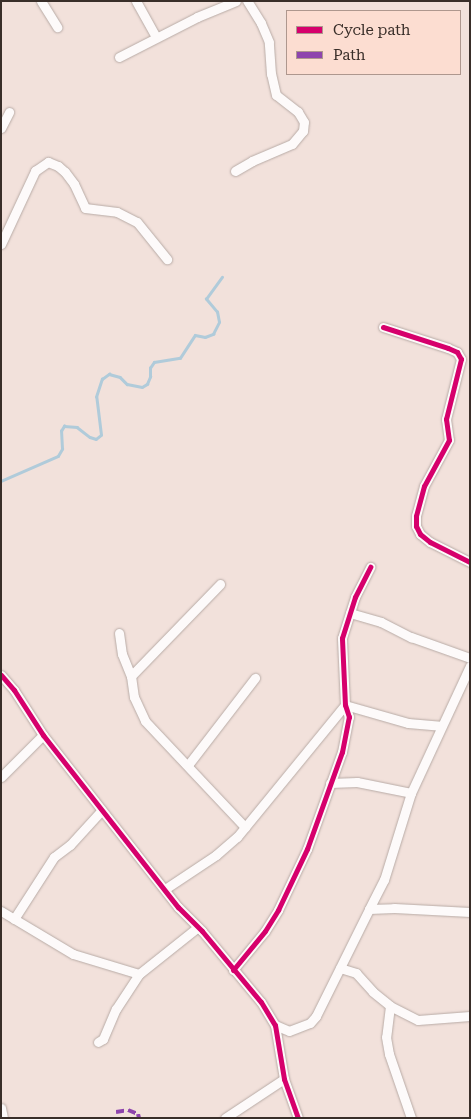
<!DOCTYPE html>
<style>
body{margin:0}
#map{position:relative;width:471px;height:1119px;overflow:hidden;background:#f2e1db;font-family:"Roboto Serif",serif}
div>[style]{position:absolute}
.stream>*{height:2.5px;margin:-1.25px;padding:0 1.25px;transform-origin:1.25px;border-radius:1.25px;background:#b0cbda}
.roads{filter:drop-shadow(0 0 1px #b8aba6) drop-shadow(0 0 1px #b8aba6)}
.street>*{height:9px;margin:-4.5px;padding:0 4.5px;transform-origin:4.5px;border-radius:4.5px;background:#fdfafa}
.quiet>*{height:4px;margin-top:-2px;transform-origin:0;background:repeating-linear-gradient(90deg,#8e44ad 0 8px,transparent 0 12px)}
.cycleway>*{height:5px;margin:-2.5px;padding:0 2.5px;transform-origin:2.5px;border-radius:2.5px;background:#d6006c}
span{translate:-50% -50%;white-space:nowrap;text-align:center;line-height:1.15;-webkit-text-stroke:4px #fcddd1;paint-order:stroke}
.frame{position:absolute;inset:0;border:2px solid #392e29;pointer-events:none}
.legend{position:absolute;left:286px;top:10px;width:175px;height:65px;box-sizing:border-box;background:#fcddd1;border:1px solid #ae978e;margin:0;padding:6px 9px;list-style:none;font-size:15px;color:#392e29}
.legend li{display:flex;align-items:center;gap:10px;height:25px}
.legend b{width:25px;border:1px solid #ae978e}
</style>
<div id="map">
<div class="stream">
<div style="left:1px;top:481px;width:62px;rotate:-23.7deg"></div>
<div style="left:58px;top:456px;width:8px;rotate:-60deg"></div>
<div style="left:62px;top:449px;width:18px;rotate:-93deg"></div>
<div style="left:61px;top:431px;width:6px;rotate:-59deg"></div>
<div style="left:64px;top:426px;width:13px;rotate:4deg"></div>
<div style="left:77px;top:427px;width:16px;rotate:38deg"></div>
<div style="left:90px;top:437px;width:6px;rotate:18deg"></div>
<div style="left:96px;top:439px;width:6px;rotate:-39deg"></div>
<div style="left:101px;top:435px;width:38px;rotate:-97deg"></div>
<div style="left:96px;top:397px;width:19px;rotate:-72deg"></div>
<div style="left:102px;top:379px;width:9px;rotate:-36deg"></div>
<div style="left:109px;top:374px;width:11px;rotate:15deg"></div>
<div style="left:120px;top:377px;width:10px;rotate:45deg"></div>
<div style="left:127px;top:384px;width:15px;rotate:11deg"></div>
<div style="left:142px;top:387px;width:6px;rotate:-31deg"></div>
<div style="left:147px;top:384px;width:8px;rotate:-67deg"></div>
<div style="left:150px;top:377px;width:9px;rotate:-90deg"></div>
<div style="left:150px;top:368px;width:7px;rotate:-56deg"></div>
<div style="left:154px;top:362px;width:26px;rotate:-9deg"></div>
<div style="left:180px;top:358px;width:27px;rotate:-57deg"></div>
<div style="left:195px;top:335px;width:10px;rotate:11deg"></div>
<div style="left:205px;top:337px;width:9px;rotate:-21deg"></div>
<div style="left:213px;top:334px;width:13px;rotate:-63deg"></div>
<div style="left:219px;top:322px;width:10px;rotate:-101deg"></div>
<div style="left:217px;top:312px;width:17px;rotate:-130deg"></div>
<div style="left:206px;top:299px;width:27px;rotate:-54deg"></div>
</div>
<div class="roads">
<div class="street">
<div style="left:41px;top:1px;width:31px;rotate:58deg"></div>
<div style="left:136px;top:1px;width:41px;rotate:60.9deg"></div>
<div style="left:119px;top:57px;width:88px;rotate:-27.1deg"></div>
<div style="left:197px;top:17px;width:42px;rotate:-22.3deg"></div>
<div style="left:1px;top:128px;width:18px;rotate:-63deg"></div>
<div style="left:235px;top:171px;width:20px;rotate:-30deg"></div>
<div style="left:252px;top:161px;width:43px;rotate:-23deg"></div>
<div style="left:292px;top:144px;width:17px;rotate:-50deg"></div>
<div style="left:303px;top:131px;width:9px;rotate:-84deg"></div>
<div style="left:304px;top:122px;width:12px;rotate:-121deg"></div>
<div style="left:298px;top:112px;width:28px;rotate:-142deg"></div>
<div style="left:276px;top:95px;width:22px;rotate:-103deg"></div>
<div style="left:271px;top:74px;width:32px;rotate:-94deg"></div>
<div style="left:269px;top:42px;width:21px;rotate:-113deg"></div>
<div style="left:261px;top:23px;width:26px;rotate:-122deg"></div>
<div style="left:1px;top:244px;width:81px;rotate:-65deg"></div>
<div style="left:35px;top:171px;width:16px;rotate:-35deg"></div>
<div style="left:48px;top:162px;width:11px;rotate:22deg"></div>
<div style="left:58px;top:166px;width:9px;rotate:41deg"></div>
<div style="left:65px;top:172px;width:15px;rotate:53deg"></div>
<div style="left:74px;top:184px;width:26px;rotate:65deg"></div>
<div style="left:85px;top:208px;width:32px;rotate:7deg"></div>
<div style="left:117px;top:212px;width:22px;rotate:27deg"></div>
<div style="left:137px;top:222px;width:48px;rotate:51deg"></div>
<div style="left:383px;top:327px;width:68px;rotate:17.9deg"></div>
<div style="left:448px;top:348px;width:10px;rotate:24deg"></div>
<div style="left:457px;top:352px;width:8px;rotate:60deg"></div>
<div style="left:461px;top:359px;width:62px;rotate:104deg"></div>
<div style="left:446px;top:419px;width:21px;rotate:82deg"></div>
<div style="left:449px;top:440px;width:52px;rotate:118.5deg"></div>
<div style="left:424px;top:486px;width:31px;rotate:105deg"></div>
<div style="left:416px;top:516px;width:10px;rotate:90deg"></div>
<div style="left:416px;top:526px;width:9px;rotate:63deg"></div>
<div style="left:420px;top:534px;width:13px;rotate:39deg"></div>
<div style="left:430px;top:542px;width:45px;rotate:26.6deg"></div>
<div style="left:350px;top:613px;width:32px;rotate:16deg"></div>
<div style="left:381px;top:622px;width:34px;rotate:27deg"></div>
<div style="left:411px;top:637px;width:63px;rotate:19.6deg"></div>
<div style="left:119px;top:633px;width:21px;rotate:82deg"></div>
<div style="left:122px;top:654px;width:24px;rotate:68deg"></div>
<div style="left:131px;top:676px;width:21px;rotate:82deg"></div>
<div style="left:134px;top:697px;width:26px;rotate:65deg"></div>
<div style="left:145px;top:721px;width:146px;rotate:46.7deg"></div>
<div style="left:1px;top:675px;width:20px;rotate:49deg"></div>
<div style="left:14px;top:690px;width:54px;rotate:57.2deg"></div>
<div style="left:43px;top:735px;width:219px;rotate:51.9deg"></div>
<div style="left:178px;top:907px;width:34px;rotate:45deg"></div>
<div style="left:202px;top:931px;width:92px;rotate:50.3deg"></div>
<div style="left:261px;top:1002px;width:27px;rotate:59deg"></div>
<div style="left:275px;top:1025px;width:55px;rotate:80.5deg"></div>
<div style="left:284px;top:1079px;width:41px;rotate:70.3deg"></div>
<div style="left:131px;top:676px;width:128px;rotate:-45.9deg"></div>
<div style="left:188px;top:765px;width:110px;rotate:-52.4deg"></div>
<div style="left:1px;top:777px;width:59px;rotate:-45deg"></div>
<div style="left:330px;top:783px;width:27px;rotate:-2deg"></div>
<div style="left:357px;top:782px;width:55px;rotate:11.5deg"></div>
<div style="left:165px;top:889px;width:61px;rotate:-33.7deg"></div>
<div style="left:216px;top:855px;width:28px;rotate:-41deg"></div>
<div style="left:237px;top:837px;width:171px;rotate:-50.7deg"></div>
<div style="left:345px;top:705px;width:66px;rotate:15.9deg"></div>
<div style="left:408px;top:723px;width:32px;rotate:5deg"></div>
<div style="left:369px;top:909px;width:33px;rotate:-63deg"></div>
<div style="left:384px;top:880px;width:91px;rotate:-72.8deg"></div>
<div style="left:411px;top:793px;width:140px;rotate:-65.1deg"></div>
<div style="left:1px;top:911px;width:84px;rotate:30.8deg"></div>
<div style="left:73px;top:954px;width:69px;rotate:16.9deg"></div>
<div style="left:14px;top:919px;width:74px;rotate:-57.2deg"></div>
<div style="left:54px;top:857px;width:20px;rotate:-37deg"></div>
<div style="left:70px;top:845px;width:47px;rotate:-47.6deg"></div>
<div style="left:340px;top:968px;width:17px;rotate:17deg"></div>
<div style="left:356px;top:973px;width:25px;rotate:48deg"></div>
<div style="left:373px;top:992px;width:22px;rotate:39deg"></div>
<div style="left:390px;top:1006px;width:31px;rotate:27deg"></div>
<div style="left:418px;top:1020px;width:52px;rotate:-4.4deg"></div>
<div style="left:233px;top:970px;width:50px;rotate:-50.6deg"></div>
<div style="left:265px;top:931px;width:25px;rotate:-58deg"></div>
<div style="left:278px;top:910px;width:68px;rotate:-64.6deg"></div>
<div style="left:307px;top:849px;width:103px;rotate:-70.2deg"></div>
<div style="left:342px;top:752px;width:36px;rotate:-79deg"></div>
<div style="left:349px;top:717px;width:13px;rotate:-108deg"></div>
<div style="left:345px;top:705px;width:67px;rotate:-92.6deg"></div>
<div style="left:342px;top:638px;width:43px;rotate:-72.4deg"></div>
<div style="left:355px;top:597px;width:34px;rotate:-63deg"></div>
<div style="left:390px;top:1006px;width:31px;rotate:97deg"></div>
<div style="left:386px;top:1037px;width:17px;rotate:80deg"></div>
<div style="left:389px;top:1054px;width:68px;rotate:71deg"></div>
<div style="left:275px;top:1025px;width:15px;rotate:23deg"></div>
<div style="left:289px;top:1031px;width:22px;rotate:-21deg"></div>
<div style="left:310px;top:1023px;width:9px;rotate:-49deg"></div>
<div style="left:316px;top:1016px;width:119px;rotate:-63.6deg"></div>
<div style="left:369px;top:909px;width:25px;rotate:-2deg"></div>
<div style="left:394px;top:908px;width:76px;rotate:3deg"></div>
<div style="left:98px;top:1042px;width:6px;rotate:-31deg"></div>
<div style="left:103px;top:1039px;width:33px;rotate:-67deg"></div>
<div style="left:116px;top:1009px;width:42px;rotate:-56.7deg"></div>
<div style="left:139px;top:974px;width:75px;rotate:-38.5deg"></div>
<div style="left:1px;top:1108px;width:10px;rotate:79deg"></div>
<div style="left:225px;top:1118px;width:71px;rotate:-33.5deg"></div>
</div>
</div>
<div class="quiet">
<div style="left:116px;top:1112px;width:12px;rotate:-9deg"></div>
<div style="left:128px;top:1110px;width:11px;rotate:22deg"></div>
<div style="left:138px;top:1114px;width:4px;rotate:76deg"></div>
</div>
<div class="cycleway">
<div style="left:383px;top:327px;width:68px;rotate:17.9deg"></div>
<div style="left:448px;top:348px;width:10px;rotate:24deg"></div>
<div style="left:457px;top:352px;width:8px;rotate:60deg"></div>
<div style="left:461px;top:359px;width:62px;rotate:104deg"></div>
<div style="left:446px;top:419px;width:21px;rotate:82deg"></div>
<div style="left:449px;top:440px;width:52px;rotate:118.5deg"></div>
<div style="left:424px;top:486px;width:31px;rotate:105deg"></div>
<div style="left:416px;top:516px;width:10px;rotate:90deg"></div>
<div style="left:416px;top:526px;width:9px;rotate:63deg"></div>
<div style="left:420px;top:534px;width:13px;rotate:39deg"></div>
<div style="left:430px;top:542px;width:45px;rotate:26.6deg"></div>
<div style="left:1px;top:675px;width:20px;rotate:49deg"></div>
<div style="left:14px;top:690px;width:54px;rotate:57.2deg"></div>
<div style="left:43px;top:735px;width:219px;rotate:51.9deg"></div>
<div style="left:178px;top:907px;width:34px;rotate:45deg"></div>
<div style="left:202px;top:931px;width:92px;rotate:50.3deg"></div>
<div style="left:261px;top:1002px;width:27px;rotate:59deg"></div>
<div style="left:275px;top:1025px;width:55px;rotate:80.5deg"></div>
<div style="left:284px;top:1079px;width:41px;rotate:70.3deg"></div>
<div style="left:233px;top:970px;width:50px;rotate:-50.6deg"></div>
<div style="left:265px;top:931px;width:25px;rotate:-58deg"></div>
<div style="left:278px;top:910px;width:68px;rotate:-64.6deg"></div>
<div style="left:307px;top:849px;width:103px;rotate:-70.2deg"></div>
<div style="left:342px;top:752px;width:36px;rotate:-79deg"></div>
<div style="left:349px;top:717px;width:13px;rotate:-108deg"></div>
<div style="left:345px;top:705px;width:67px;rotate:-92.6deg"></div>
<div style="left:342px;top:638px;width:43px;rotate:-72.4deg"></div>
<div style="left:355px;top:597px;width:34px;rotate:-63deg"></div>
</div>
<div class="frame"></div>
<ul class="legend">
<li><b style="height:6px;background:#d6006c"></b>Cycle path</li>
<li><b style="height:6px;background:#8e44ad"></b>Path</li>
</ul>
</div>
